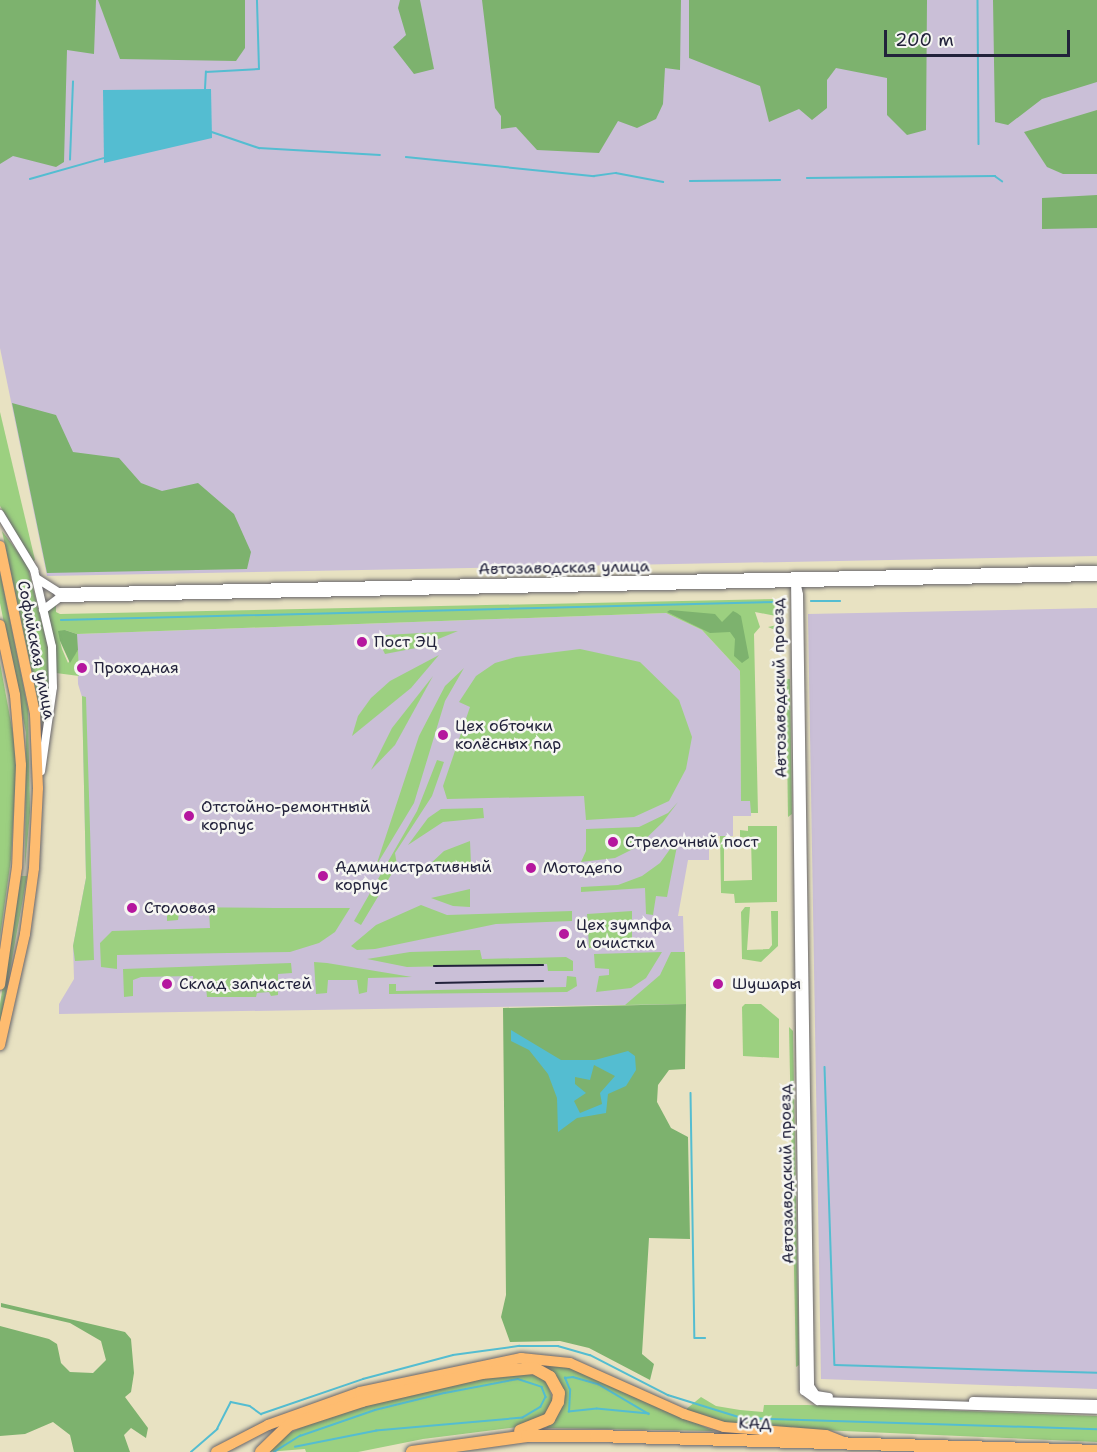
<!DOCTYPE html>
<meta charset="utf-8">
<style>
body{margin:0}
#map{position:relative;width:1097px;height:1452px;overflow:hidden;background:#e8e2c2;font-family:"Shantell Sans",sans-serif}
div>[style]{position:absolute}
.industrial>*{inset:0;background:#cabfd7}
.green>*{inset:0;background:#9cd080}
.forest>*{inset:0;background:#7db26e}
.water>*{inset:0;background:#54bdd1}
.stream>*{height:1.5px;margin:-0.75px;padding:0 0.75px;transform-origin:0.75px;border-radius:0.75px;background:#54bdd1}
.roads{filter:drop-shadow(0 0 2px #67656a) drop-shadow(0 0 2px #67656a)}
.minor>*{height:8px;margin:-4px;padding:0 4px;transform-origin:4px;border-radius:4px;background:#fff}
.major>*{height:10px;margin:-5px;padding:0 5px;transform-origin:5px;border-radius:5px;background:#febc70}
.highway>*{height:12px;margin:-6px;padding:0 6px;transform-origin:6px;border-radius:6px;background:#febc70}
.rail>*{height:1.5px;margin:-0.75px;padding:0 0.75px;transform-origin:0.75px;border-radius:0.75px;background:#22223b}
.dots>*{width:16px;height:16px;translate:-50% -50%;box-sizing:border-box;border:3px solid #f6f6f2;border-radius:50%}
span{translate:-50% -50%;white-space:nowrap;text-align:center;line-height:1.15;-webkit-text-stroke:5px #f6f6f2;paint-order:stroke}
.street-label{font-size:16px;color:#22223b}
.poi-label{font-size:16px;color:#22223b}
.left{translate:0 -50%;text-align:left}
.scale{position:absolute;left:884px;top:30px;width:186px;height:27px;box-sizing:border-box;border:3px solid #22223b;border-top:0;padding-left:8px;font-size:18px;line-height:21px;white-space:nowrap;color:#22223b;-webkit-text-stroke:4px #f6f6f2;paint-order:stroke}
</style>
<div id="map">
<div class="industrial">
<div style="clip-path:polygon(0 0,1097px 0,1097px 556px,47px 576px,0 348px)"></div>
<div style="clip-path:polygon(1097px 608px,1097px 1389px,821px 1379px,808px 614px)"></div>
<div style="clip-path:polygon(666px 613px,702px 630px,740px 671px,741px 801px,751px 801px,751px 816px,733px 816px,733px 836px,709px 836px,709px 860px,688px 860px,678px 916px,683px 916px,686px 1004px,59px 1014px,59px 1004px,74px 979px,73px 946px,86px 878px,82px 697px,78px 684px,77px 634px)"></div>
</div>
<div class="green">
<div style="clip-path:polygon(0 412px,35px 560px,33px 561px,0 506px)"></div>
<div style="clip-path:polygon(2px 531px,27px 564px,48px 648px,50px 687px,43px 724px)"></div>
<div style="clip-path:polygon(0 572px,28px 709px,30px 812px,25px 867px,26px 733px,0 603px)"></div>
<div style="clip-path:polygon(779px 599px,780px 632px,768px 627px,777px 625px,776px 616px,755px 612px,760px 627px,754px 634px,758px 813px,751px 813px,750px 801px,741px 801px,740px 671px,702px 630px,666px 613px,77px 634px,65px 630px,60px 641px,62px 649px,68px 663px,78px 650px,79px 676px,56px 673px,47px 610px,56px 603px,56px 612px,60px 614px)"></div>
<div style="clip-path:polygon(458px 631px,416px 648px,385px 654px,382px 648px,385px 635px)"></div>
<div style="clip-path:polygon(580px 649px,640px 662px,679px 700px,692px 737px,686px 769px,669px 801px,634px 817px,586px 820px,584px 796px,447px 799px,443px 786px,470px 707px,459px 702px,476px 676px,495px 663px,516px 657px)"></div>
<div style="clip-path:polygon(439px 655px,411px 688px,352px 736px,358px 716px,371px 698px,390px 681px)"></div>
<div style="clip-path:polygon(0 663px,14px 739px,16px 771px,11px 859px,0 937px)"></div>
<div style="clip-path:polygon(464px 668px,445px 701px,414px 803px,376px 866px,419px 736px,445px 686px)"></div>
<div style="clip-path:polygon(433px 676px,395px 745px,371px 770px,392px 728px)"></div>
<div style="clip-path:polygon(786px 679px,790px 679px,792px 814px,788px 817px)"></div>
<div style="clip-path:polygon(82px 696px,86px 697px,94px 960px,75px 961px,73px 946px,86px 878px)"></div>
<div style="clip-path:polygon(437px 760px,444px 762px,432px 796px,395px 853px,397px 865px,361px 925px,354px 921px,417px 811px)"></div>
<div style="clip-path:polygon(678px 802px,663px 822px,637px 847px,615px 858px,581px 862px,586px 851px,586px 829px,639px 827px,668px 813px)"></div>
<div style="clip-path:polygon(483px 808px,484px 818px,443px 822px,408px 845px,428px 818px,441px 809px)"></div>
<div style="clip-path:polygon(748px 826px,777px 826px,777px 902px,735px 903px,734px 894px,721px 893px,720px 836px,733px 836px,724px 838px,724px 881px,752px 880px,751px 838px,740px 837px,740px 830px,748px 831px)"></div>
<div style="clip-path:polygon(470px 841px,471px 864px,429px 870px,414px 879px,444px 851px)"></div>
<div style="clip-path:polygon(673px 845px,677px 846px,667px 897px,656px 896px,653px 915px,646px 914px,645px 888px,581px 892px,581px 887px,618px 885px,642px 876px,660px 863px)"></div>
<div style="clip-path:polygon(21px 876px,27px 876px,0 1025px,0 1004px)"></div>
<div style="clip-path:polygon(470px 889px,470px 907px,453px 906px,431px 898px)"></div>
<div style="clip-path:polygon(421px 905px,447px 915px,572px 911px,572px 921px,496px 924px,375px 949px,357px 950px,351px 946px,376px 925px)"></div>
<div style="clip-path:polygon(167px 907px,274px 908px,350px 908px,335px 932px,319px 943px,290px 952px,117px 955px,117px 969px,101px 967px,100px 943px,112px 931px,210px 928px,209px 912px,179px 913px,178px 920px,167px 921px)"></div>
<div style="clip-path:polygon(745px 907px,750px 907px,747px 950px,769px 949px,772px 945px,771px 911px,778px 911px,778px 946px,761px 962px,742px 959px,741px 912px)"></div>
<div style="clip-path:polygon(632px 911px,632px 946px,589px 948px,587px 914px)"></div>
<div style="clip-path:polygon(480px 950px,482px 959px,566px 957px,573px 961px,573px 971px,548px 971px,547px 964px,407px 967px,367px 959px,410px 952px)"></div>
<div style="clip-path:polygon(662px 952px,646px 978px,631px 988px,596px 992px,599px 976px,609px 975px,609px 969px,595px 968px,594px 954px)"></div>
<div style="clip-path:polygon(671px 952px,685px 952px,686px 1004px,625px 1005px,660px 975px)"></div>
<div style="clip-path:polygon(314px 962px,327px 963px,412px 977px,368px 978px,367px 992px,359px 994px,357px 980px,328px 980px,327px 993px,316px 994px)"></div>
<div style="clip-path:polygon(291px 963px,292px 973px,278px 974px,278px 995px,271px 996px,269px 992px,257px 993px,256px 997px,207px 997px,206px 987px,194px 987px,193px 976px,141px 977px,133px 980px,133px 996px,124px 997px,123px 969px)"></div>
<div style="clip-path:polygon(567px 976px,576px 977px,577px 986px,567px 992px,389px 994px,389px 984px,396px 984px,396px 991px,566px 987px)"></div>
<div style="clip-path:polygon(745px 1004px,761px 1004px,779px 1019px,779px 1058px,743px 1056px,742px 1007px)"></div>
<div style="clip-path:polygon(789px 1027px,793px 1031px,799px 1365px,796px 1367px)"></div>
<div style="clip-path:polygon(537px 1363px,572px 1368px,714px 1431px,546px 1428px,561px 1408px)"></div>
<div style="clip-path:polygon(525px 1372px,546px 1379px,554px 1404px,548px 1414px,526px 1426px,423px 1439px,358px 1452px,306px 1452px,305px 1449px,266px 1452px,283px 1436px,315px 1421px,435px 1386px)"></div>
<div style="clip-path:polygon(701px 1397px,716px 1406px,740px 1410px,763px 1412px,764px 1405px,807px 1405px,1097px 1416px,1097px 1442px,753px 1427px,719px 1423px,684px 1411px)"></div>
</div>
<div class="forest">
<div style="clip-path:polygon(0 0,96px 0,94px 54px,67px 50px,64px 162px,56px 167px,13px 156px,0 164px)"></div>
<div style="clip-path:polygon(98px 0,245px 0,245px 48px,236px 61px,120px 59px)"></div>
<div style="clip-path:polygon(400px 0,420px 0,434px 69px,414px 74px,393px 47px,406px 35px,398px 8px)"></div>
<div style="clip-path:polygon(482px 0,681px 0,680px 70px,665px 68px,663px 104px,656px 119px,637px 128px,618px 121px,599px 153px,537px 150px,516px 127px,501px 129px,501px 116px,495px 108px)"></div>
<div style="clip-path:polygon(689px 0,927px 0,926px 130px,907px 135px,887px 115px,887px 78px,836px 68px,827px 80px,827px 108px,812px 120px,799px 109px,769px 122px,760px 86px,689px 58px)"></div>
<div style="clip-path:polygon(993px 0,1097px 0,1097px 82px,1042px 99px,1008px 125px,995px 122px)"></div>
<div style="clip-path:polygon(1097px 110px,1097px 174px,1063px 174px,1047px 167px,1024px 132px)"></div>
<div style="clip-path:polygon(1097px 195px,1097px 228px,1042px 229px,1042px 198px)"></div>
<div style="clip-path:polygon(12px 403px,56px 415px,73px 452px,119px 458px,141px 483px,162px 491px,198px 483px,234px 514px,251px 552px,247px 569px,47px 573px)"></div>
<div style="clip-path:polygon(670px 610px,715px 614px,722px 622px,733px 611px,737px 613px,741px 616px,749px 658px,742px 663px,734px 656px,735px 639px,730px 632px,710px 633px,667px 612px)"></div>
<div style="clip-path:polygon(65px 630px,77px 634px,78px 650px,70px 663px,60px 641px,58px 631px)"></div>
<div style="clip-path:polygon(686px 1004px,685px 1069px,669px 1070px,658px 1085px,657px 1102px,671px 1128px,688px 1137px,690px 1239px,649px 1238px,642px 1354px,654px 1364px,650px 1380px,589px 1348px,560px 1341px,510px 1342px,501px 1317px,506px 1295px,503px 1008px)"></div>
<div style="clip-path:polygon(1px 1303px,125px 1332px,131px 1339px,134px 1373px,131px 1392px,125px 1397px,148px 1428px,146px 1438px,131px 1428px,124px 1435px,130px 1452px,74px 1452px,70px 1435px,53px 1422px,25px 1434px,0 1436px,0 1326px,49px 1339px,57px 1344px,61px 1363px,70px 1372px,93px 1373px,106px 1360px,101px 1341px,70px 1323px,1px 1307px)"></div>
</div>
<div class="water">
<div style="clip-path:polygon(211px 89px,212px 138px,104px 163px,103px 90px)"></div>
<div style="clip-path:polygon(evenodd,511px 1030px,561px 1060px,595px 1060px,628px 1051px,635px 1056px,636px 1070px,626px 1086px,608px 1094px,606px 1113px,577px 1118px,558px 1132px,557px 1098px,548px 1074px,529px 1050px,511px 1041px,511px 1030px,594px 1065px,615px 1076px,600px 1093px,602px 1104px,580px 1113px,574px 1101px,586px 1093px,575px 1084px,575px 1077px,590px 1080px,594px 1065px)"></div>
</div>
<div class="stream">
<div style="left:978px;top:0;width:144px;rotate:89.6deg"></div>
<div style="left:205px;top:89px;width:17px;rotate:-87deg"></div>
<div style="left:206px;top:72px;width:53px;rotate:-3.2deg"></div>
<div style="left:259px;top:69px;width:69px;rotate:-91.7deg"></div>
<div style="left:212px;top:132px;width:50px;rotate:18.8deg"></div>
<div style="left:259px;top:148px;width:121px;rotate:3.3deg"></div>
<div style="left:406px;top:157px;width:189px;rotate:5.8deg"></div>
<div style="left:594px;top:176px;width:22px;rotate:-8deg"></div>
<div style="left:616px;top:173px;width:48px;rotate:10.8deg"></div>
<div style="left:70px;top:160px;width:78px;rotate:-87.8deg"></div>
<div style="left:807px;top:178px;width:188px;rotate:-0.6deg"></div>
<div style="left:995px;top:176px;width:9px;rotate:36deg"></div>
<div style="left:30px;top:179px;width:77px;rotate:-15.8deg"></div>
<div style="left:690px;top:181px;width:90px;rotate:-0.6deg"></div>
<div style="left:811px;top:601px;width:29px"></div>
<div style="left:61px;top:620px;width:717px;rotate:-1.44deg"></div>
<div style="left:825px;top:1067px;width:298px;rotate:88.1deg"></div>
<div style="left:835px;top:1365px;width:262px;rotate:1.7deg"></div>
<div style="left:691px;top:1093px;width:245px;rotate:89.1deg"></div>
<div style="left:695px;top:1338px;width:10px"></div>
<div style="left:573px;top:1377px;width:26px;rotate:16deg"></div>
<div style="left:598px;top:1384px;width:59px;rotate:30.5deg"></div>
<div style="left:649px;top:1414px;width:52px;rotate:-174.5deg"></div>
<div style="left:597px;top:1409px;width:28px;rotate:174deg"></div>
<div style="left:569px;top:1412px;width:22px;rotate:-87deg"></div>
<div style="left:570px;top:1390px;width:13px;rotate:-113deg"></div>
<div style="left:565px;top:1378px;width:8px;rotate:-7deg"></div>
<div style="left:191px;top:1452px;width:35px;rotate:-41deg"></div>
<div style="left:217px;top:1429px;width:30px;rotate:-63deg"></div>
<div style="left:231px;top:1402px;width:19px;rotate:12deg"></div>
<div style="left:250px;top:1406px;width:14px;rotate:36deg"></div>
<div style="left:261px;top:1414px;width:108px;rotate:-18.9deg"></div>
<div style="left:363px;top:1379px;width:93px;rotate:-14.9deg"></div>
<div style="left:453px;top:1355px;width:67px;rotate:-7.8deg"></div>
<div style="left:519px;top:1346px;width:39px"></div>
<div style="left:558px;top:1346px;width:33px;rotate:16deg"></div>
<div style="left:590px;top:1355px;width:88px;rotate:27.1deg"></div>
<div style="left:668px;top:1395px;width:77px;rotate:17.3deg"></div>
<div style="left:742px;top:1418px;width:355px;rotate:1.8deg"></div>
<div style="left:274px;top:1452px;width:31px;rotate:-32deg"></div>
<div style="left:300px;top:1436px;width:79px;rotate:-19.1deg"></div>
<div style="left:375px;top:1410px;width:72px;rotate:-13.7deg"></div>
<div style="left:445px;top:1393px;width:74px;rotate:-10.9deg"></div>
<div style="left:518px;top:1379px;width:25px;rotate:18deg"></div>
<div style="left:542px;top:1387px;width:11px;rotate:68deg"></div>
<div style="left:546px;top:1397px;width:11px;rotate:117deg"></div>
<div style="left:541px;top:1407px;width:21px;rotate:149deg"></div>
<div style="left:523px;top:1418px;width:147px;rotate:174.9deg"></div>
<div style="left:377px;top:1431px;width:83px;rotate:168.8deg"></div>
</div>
<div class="roads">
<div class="minor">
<div style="left:0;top:514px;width:66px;rotate:58.7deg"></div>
<div style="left:34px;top:570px;width:79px;rotate:76.8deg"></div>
<div style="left:52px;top:647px;width:40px;rotate:88.6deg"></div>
<div style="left:53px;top:687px;width:85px;rotate:98.1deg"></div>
<div style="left:795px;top:576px;width:815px;rotate:89.37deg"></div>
<div style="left:804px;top:1391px;width:17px;rotate:36deg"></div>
<div style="left:818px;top:1401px;width:279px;rotate:1.8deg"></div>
<div style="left:795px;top:576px;width:19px;rotate:78deg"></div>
<div style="left:799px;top:595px;width:791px;rotate:89.2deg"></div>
<div style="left:810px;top:1386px;width:11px;rotate:56deg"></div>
<div style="left:816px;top:1395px;width:13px;rotate:9deg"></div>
<div style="left:36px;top:578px;width:26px;rotate:32deg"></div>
<div style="left:58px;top:592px;width:1039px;rotate:-1.21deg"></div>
<div style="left:43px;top:610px;width:20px;rotate:-37deg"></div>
<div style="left:59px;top:598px;width:1038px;rotate:-1.16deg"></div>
<div style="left:973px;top:1401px;width:124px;rotate:1.4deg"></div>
</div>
<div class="major">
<div style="left:0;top:546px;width:172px;rotate:78.2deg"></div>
<div style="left:35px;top:714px;width:74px;rotate:87.7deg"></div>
<div style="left:38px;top:788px;width:80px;rotate:92.9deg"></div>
<div style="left:34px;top:868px;width:67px;rotate:97.8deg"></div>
<div style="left:25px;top:934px;width:114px;rotate:102.7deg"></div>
<div style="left:0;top:625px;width:72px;rotate:77.9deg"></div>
<div style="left:15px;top:695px;width:70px;rotate:85.1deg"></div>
<div style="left:21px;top:765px;width:102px;rotate:92.2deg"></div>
<div style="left:17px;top:867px;width:119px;rotate:98.2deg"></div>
<div style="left:216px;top:1452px;width:59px;rotate:-27.4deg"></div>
<div style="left:268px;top:1425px;width:98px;rotate:-19.7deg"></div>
<div style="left:360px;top:1392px;width:165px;rotate:-11.9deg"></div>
<div style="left:521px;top:1358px;width:49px;rotate:5.8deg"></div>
<div style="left:570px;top:1363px;width:125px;rotate:24.1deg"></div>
<div style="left:684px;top:1414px;width:42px;rotate:18deg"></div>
<div style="left:724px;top:1427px;width:102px;rotate:4.5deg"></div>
<div style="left:826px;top:1435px;width:19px;rotate:21deg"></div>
</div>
<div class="highway">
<div style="left:261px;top:1452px;width:39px;rotate:-44deg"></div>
<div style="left:289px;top:1425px;width:77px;rotate:-18.2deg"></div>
<div style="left:362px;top:1401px;width:123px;rotate:-13.1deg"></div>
<div style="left:482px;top:1373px;width:52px;rotate:-5.5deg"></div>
<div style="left:534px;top:1368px;width:18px;rotate:29deg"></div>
<div style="left:550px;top:1377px;width:18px;rotate:61deg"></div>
<div style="left:559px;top:1393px;width:9px;rotate:96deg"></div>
<div style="left:558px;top:1402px;width:19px;rotate:118deg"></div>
<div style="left:549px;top:1419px;width:31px;rotate:158deg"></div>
<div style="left:412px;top:1452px;width:116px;rotate:-7.9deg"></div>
<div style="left:527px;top:1436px;width:69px"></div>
<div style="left:596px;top:1436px;width:501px;rotate:1.71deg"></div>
</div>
</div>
<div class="rail">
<div style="left:434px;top:966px;width:109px;rotate:-0.5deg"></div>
<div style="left:436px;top:983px;width:107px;rotate:-1.1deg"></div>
</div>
<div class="dots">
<div style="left:362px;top:642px;background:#b5179e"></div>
<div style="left:82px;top:668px;background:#b5179e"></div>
<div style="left:443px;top:735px;background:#b5179e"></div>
<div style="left:189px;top:816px;background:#b5179e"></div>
<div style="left:613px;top:842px;background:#b5179e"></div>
<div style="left:531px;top:868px;background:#b5179e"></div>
<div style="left:323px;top:876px;background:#b5179e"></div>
<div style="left:132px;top:908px;background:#b5179e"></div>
<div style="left:564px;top:934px;background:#b5179e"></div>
<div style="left:167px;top:984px;background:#b5179e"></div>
<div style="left:718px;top:984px;background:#b5179e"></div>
</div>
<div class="street-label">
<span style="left:564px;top:568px;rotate:-1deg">Автозаводская улица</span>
<span style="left:36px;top:650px;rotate:79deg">Софийская улица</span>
<span style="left:780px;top:688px;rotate:-91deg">Автозаводский проезд</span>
<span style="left:787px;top:1174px;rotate:-91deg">Автозаводский проезд</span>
<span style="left:755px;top:1424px;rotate:2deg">КАД</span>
</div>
<div class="poi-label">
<span class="left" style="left:374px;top:642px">Пост ЭЦ</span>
<span class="left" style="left:94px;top:668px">Проходная</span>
<span class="left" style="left:455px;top:735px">Цех обточки<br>колёсных пар</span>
<span class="left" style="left:201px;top:816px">Отстойно-ремонтный<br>корпус</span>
<span class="left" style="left:625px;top:842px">Стрелочный пост</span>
<span class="left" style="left:335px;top:876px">Административный<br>корпус</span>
<span class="left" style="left:543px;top:868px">Мотодепо</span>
<span class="left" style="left:144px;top:908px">Столовая</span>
<span class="left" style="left:576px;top:934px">Цех зумпфа<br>и очистки</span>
<span class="left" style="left:179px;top:984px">Склад запчастей</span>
<span class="left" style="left:732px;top:984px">Шушары</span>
</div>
<div class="scale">200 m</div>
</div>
